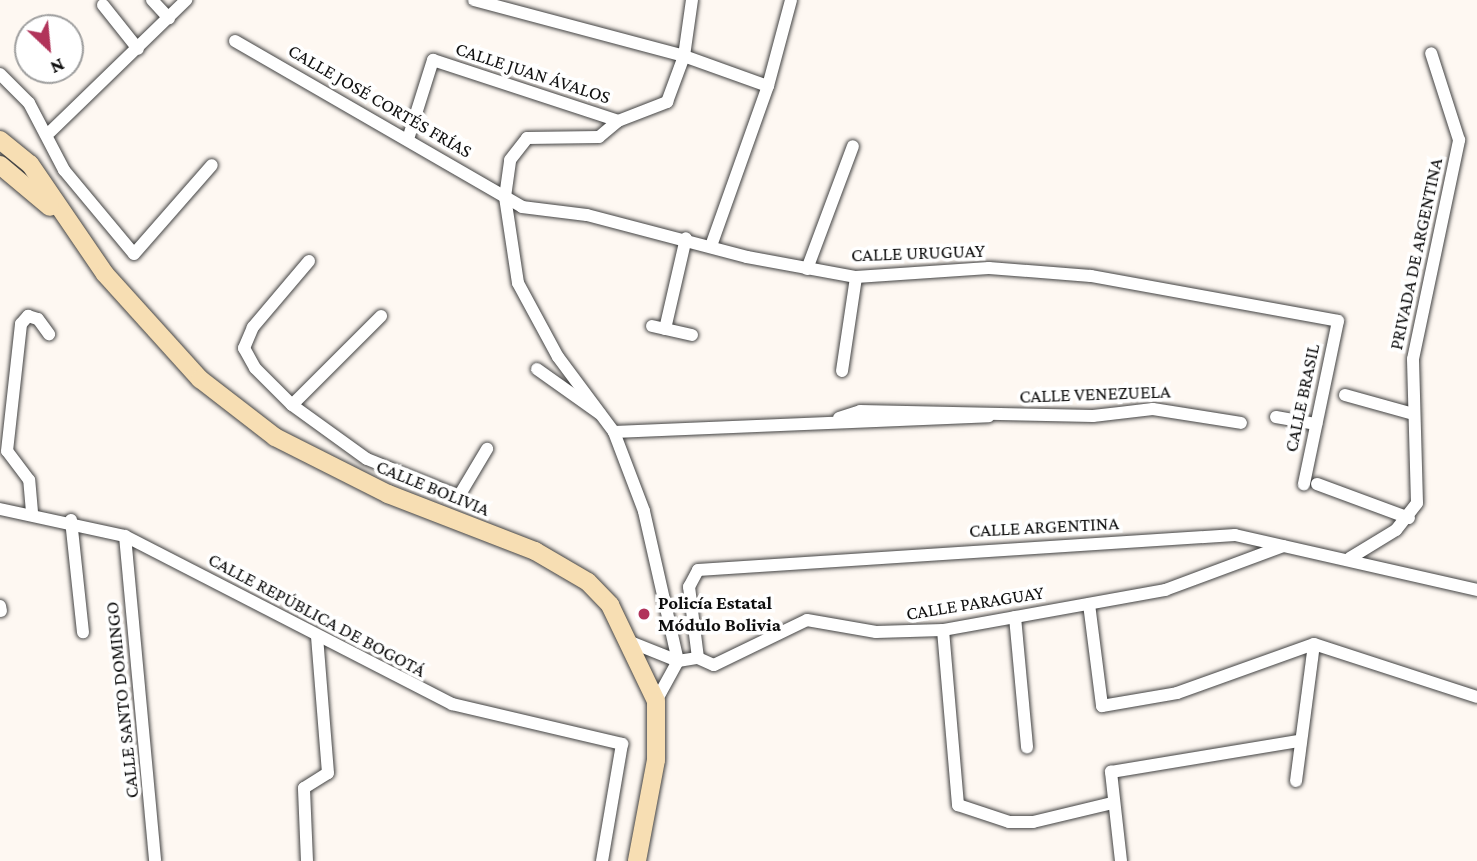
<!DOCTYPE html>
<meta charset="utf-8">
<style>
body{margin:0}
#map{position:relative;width:1477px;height:861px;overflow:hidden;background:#fef8f2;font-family:"Crimson Pro",serif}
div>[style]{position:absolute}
.roads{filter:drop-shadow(0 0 2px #424242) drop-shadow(0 0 2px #424242)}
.street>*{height:12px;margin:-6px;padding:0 6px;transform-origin:6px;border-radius:6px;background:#fff}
.secondary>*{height:18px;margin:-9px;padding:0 9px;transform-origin:9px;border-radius:9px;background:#f7deb3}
.dots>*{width:19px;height:19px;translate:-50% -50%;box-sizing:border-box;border:4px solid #fff;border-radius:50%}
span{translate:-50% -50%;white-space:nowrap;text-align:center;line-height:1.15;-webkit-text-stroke:7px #fff;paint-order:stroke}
.street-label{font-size:19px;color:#0f0f0f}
.poi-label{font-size:19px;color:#0f0f0f;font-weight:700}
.left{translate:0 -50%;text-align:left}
.north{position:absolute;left:14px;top:14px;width:70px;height:70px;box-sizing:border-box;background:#fff;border:2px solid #9f9f9f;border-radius:50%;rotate:154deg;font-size:19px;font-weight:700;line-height:28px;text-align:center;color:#0f0f0f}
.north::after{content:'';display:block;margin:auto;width:24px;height:32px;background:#b1345a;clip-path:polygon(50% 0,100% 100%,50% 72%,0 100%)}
</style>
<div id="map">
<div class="roads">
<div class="street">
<div style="left:152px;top:0;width:25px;rotate:47deg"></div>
<div style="left:474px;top:0;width:217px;rotate:14.9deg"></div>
<div style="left:684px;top:56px;width:89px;rotate:19.7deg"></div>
<div style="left:103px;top:5px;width:56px;rotate:51.5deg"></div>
<div style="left:235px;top:41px;width:332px;rotate:30deg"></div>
<div style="left:522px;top:207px;width:65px;rotate:7deg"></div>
<div style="left:587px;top:215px;width:165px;rotate:14.7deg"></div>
<div style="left:747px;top:257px;width:111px;rotate:10.4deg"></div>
<div style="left:856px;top:277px;width:133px;rotate:-3.9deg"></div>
<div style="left:989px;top:268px;width:102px;rotate:4.5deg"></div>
<div style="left:1091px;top:276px;width:251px;rotate:10.3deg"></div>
<div style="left:1338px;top:321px;width:167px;rotate:101.8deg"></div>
<div style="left:0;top:74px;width:41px;rotate:45deg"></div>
<div style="left:29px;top:103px;width:76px;rotate:62.4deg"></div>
<div style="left:64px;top:170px;width:109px;rotate:50.2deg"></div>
<div style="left:134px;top:254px;width:118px;rotate:-48.8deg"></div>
<div style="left:50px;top:132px;width:190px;rotate:-44.1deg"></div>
<div style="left:409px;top:136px;width:80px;rotate:-72.5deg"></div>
<div style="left:433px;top:60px;width:195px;rotate:18.2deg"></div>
<div style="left:711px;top:246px;width:170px;rotate:-70.4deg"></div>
<div style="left:768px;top:86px;width:89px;rotate:-75deg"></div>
<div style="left:309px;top:261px;width:87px;rotate:130.3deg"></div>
<div style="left:253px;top:327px;width:23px;rotate:113deg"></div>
<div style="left:244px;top:348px;width:23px;rotate:61deg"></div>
<div style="left:255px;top:368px;width:52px;rotate:45deg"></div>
<div style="left:292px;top:405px;width:92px;rotate:35.8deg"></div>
<div style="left:367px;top:459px;width:99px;rotate:21.9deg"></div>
<div style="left:459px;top:496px;width:55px;rotate:-59.2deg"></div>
<div style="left:807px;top:269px;width:131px;rotate:-69.5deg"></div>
<div style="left:652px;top:326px;width:41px;rotate:12.7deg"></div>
<div style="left:665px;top:329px;width:93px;rotate:-77deg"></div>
<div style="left:537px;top:369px;width:77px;rotate:35.5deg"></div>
<div style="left:842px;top:371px;width:95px;rotate:-81.5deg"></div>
<div style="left:1345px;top:395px;width:71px;rotate:15.6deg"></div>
<div style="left:292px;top:405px;width:126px;rotate:-45deg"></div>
<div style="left:1276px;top:417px;width:41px;rotate:9.9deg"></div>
<div style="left:839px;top:418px;width:22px;rotate:-18deg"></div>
<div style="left:860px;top:411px;width:233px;rotate:1.2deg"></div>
<div style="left:1093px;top:416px;width:60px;rotate:-6.7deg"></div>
<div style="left:1153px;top:409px;width:89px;rotate:9deg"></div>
<div style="left:614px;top:432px;width:375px;rotate:-2.4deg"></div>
<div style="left:1317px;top:484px;width:98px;rotate:20.3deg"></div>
<div style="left:0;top:509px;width:128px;rotate:12.2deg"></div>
<div style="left:125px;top:536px;width:368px;rotate:27.2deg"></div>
<div style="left:452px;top:704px;width:175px;rotate:13.2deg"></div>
<div style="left:622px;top:744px;width:119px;rotate:99.7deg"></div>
<div style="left:32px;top:512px;width:32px;rotate:-95deg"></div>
<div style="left:29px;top:480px;width:36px;rotate:-127deg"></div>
<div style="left:7px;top:451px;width:128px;rotate:-83.7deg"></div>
<div style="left:21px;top:324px;width:11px;rotate:-49deg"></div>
<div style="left:28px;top:316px;width:10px;rotate:17deg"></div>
<div style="left:38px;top:319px;width:19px;rotate:54deg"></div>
<div style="left:71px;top:520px;width:113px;rotate:83.9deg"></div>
<div style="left:125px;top:536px;width:326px;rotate:84.7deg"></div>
<div style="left:1350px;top:558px;width:54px;rotate:-31.3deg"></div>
<div style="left:1396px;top:530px;width:34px;rotate:-52deg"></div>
<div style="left:1417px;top:503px;width:144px;rotate:-91.6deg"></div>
<div style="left:1413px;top:359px;width:224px;rotate:-78.1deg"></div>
<div style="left:1459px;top:140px;width:91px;rotate:-107.8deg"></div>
<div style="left:1089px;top:604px;width:103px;rotate:82.7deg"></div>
<div style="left:1102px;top:706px;width:76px;rotate:-9.8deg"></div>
<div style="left:1177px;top:693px;width:145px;rotate:-19.7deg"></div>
<div style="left:1314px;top:644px;width:171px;rotate:18deg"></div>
<div style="left:0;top:606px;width:5px;rotate:79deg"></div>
<div style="left:1015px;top:617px;width:131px;rotate:84.7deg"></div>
<div style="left:943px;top:630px;width:176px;rotate:85.1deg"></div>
<div style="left:958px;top:805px;width:54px;rotate:18.4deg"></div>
<div style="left:1009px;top:822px;width:24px"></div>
<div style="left:1033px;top:822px;width:81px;rotate:-13.5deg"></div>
<div style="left:633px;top:643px;width:48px;rotate:21.8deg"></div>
<div style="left:678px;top:661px;width:20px;rotate:-9deg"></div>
<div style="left:698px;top:658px;width:17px;rotate:24deg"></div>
<div style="left:714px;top:665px;width:103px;rotate:-25.8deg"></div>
<div style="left:807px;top:620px;width:70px;rotate:9.9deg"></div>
<div style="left:876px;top:632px;width:67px;rotate:-1.7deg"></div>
<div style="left:943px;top:630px;width:226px;rotate:-10.2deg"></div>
<div style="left:1165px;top:590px;width:126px;rotate:-20.4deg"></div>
<div style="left:698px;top:658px;width:72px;rotate:-97.2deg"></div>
<div style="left:689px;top:587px;width:19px;rotate:-62deg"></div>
<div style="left:698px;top:570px;width:538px;rotate:-3.73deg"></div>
<div style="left:1235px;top:535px;width:248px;rotate:12.8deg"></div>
<div style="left:656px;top:701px;width:46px;rotate:-61.2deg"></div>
<div style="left:678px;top:661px;width:154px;rotate:-102.8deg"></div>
<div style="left:644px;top:511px;width:85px;rotate:-110.8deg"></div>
<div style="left:614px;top:432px;width:94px;rotate:-126.7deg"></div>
<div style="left:558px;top:357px;width:84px;rotate:-118.4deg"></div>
<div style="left:518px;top:283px;width:87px;rotate:-98.6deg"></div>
<div style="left:505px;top:197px;width:37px;rotate:-82deg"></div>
<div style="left:510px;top:160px;width:28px;rotate:-52deg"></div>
<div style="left:527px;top:138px;width:72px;rotate:-0.8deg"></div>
<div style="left:599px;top:137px;width:25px;rotate:-40deg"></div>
<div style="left:618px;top:121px;width:53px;rotate:-21.2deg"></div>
<div style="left:667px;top:102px;width:49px;rotate:-69.7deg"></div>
<div style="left:684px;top:56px;width:57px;rotate:-81.9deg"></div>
<div style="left:1296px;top:781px;width:138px;rotate:-82.5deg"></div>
<div style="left:307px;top:861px;width:73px;rotate:-92.4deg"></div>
<div style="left:304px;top:788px;width:28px;rotate:-32deg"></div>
<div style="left:328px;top:773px;width:137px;rotate:-94.6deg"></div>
<div style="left:1121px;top:861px;width:90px;rotate:-96.4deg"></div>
<div style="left:1111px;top:772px;width:190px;rotate:-9.4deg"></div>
</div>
<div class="secondary">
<div style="left:0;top:140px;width:38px;rotate:39deg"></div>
<div style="left:30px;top:164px;width:133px;rotate:55.7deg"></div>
<div style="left:105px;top:274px;width:142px;rotate:47.9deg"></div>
<div style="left:200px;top:379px;width:95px;rotate:37.7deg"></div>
<div style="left:275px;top:437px;width:127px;rotate:26.8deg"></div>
<div style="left:388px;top:494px;width:158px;rotate:21.2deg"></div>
<div style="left:535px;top:551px;width:61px;rotate:30.3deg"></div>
<div style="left:588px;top:582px;width:32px;rotate:46deg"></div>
<div style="left:610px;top:605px;width:106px;rotate:64.4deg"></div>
<div style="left:656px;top:701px;width:59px;rotate:90deg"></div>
<div style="left:656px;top:760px;width:103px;rotate:100.7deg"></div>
<div style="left:0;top:165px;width:65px;rotate:40deg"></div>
</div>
</div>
<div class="dots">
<div style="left:644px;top:614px;background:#b1345a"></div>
</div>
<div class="street-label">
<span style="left:533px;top:73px;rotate:18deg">CALLE JUAN ÁVALOS</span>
<span style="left:380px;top:101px;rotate:30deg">CALLE JOSÉ CORTÉS FRÍAS</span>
<span style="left:918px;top:253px;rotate:-2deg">CALLE URUGUAY</span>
<span style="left:1416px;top:254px;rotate:-78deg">PRIVADA DE ARGENTINA</span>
<span style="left:1095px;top:394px;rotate:-2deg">CALLE VENEZUELA</span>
<span style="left:1302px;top:398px;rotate:-78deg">CALLE BRASIL</span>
<span style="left:433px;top:488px;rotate:22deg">CALLE BOLIVIA</span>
<span style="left:1044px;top:527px;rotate:-3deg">CALLE ARGENTINA</span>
<span style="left:975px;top:603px;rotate:-9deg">CALLE PARAGUAY</span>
<span style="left:317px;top:615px;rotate:28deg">CALLE REPÚBLICA DE BOGOTÁ</span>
<span style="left:122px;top:700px;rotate:-96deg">CALLE SANTO DOMINGO</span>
</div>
<div class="poi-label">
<span class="left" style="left:658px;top:614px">Policía Estatal<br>Módulo Bolivia</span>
</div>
<div class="north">N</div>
</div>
